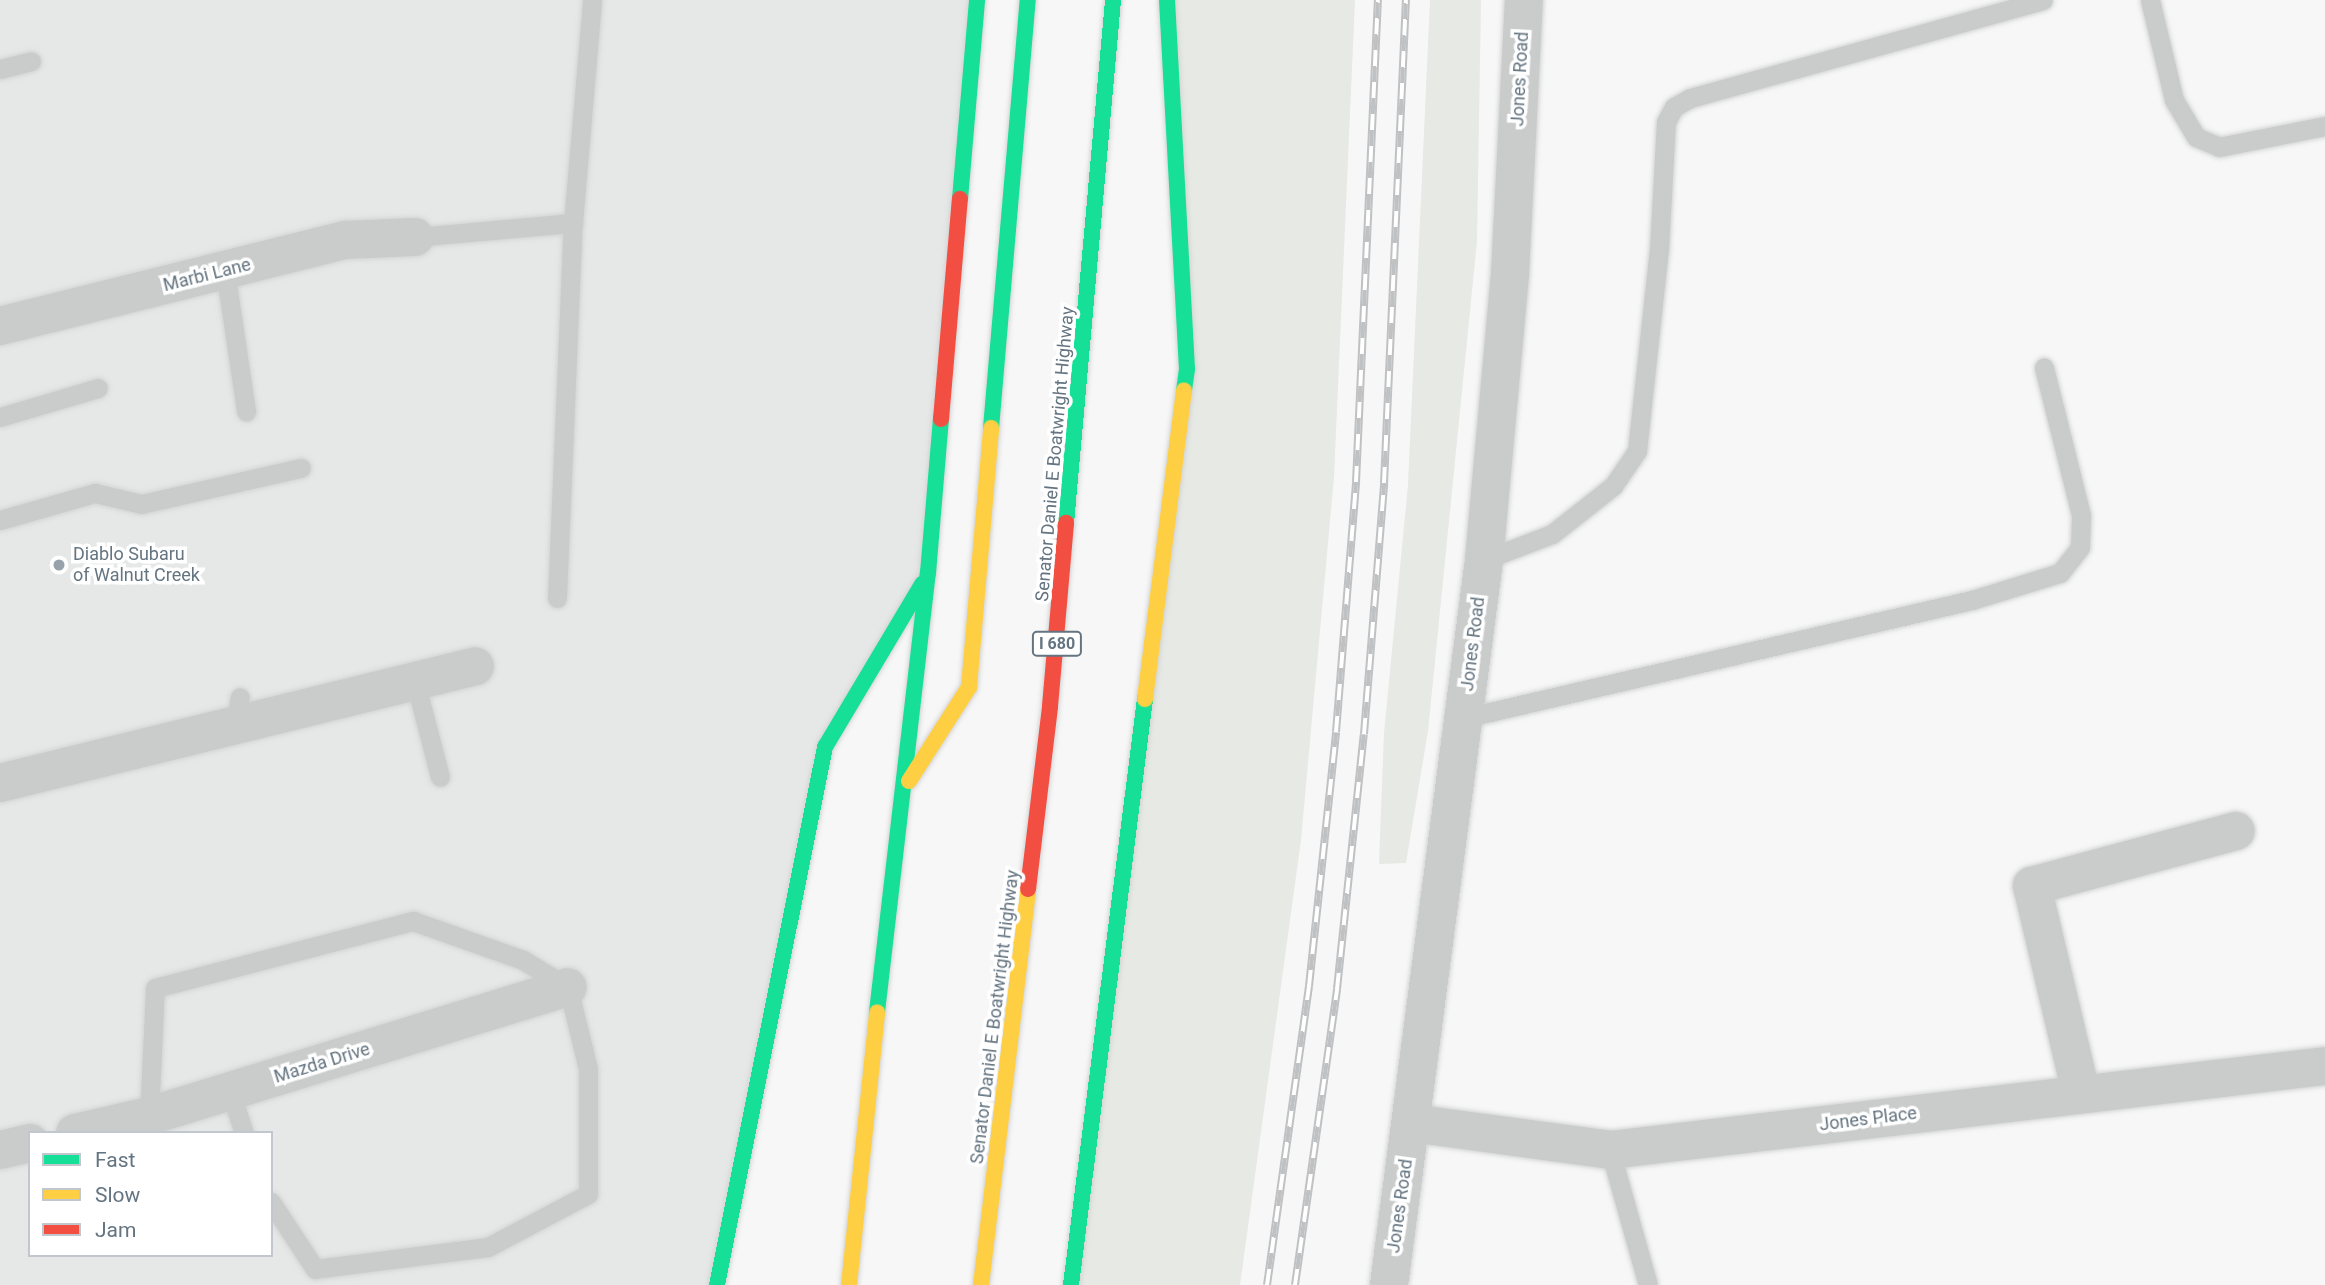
<!DOCTYPE html>
<style>
body{margin:0}
#map{position:relative;width:2325px;height:1285px;overflow:hidden;background:#f7f7f7;font-family:Roboto,sans-serif}
div>[style]{position:absolute}
.built>*{inset:0;background:#e6e7e7}
.green>*{inset:0;background:#e6e9e4}
.roads{filter:drop-shadow(0 0 2px #d3d4d4) drop-shadow(0 0 2px #d3d4d4)}
.lane>*{height:19px;margin:-9.5px;padding:0 9.5px;transform-origin:9.5px;border-radius:9.5px;background:#cacccc}
.street>*{height:38px;margin:-19px;padding:0 19px;transform-origin:19px;border-radius:19px;background:#cacccc}
.fast>*{height:16px;margin:-8px;padding:0 8px;transform-origin:8px;border-radius:8px;background:#16e098}
.slow>*{height:16px;margin:-8px;padding:0 8px;transform-origin:8px;border-radius:8px;background:#ffcf43}
.jam>*{height:16px;margin:-8px;padding:0 8px;transform-origin:8px;border-radius:8px;background:#f24e42}
.rail>*{height:8px;margin-top:-4px;transform-origin:0;background:repeating-linear-gradient(90deg,#fff 0 16px,#c0c1c3 0 32px);box-sizing:border-box;border-block:2px solid #c0c1c3}
.dots>*{width:19px;height:19px;translate:-50% -50%;box-sizing:border-box;border:4px solid #fff;border-radius:50%}
span{translate:-50% -50%;white-space:nowrap;text-align:center;line-height:1.15;-webkit-text-stroke:7px #fff;paint-order:stroke}
.shield-label span{padding:2px 5px;background:#fff;border:2px solid;border-radius:5px;-webkit-text-stroke-width:0}
.shield-label{font-size:16px;color:#647480;font-weight:700}
.street-label{font-size:18px;color:#647480}
.poi-label{font-size:18px;color:#647480}
.left{translate:0 -50%;text-align:left}
.legend{position:absolute;left:28px;top:1131px;width:245px;height:126px;box-sizing:border-box;background:#fff;border:2px solid #c1c7cc;margin:0;padding:9px 12px;list-style:none;font-size:21px;color:#647480}
.legend li{display:flex;align-items:center;gap:14px;height:35px}
.legend b{width:35px;border:2px solid #c1c7cc}
</style>
<div id="map">
<div class="built">
<div style="clip-path:polygon(evenodd,0 0,977px 0,928px 573px,825px 747px,717px 1285px,0 1285px,0 0,30px 1133px,271px 1133px,271px 1255px,30px 1255px,30px 1133px)"></div>
</div>
<div class="green">
<div style="clip-path:polygon(1167px 0,1355px 0,1334px 477px,1301px 840px,1240px 1285px,1071px 1285px,1187px 369px)"></div>
<div style="clip-path:polygon(1430px 0,1481px 0,1477px 241px,1428px 731px,1406px 863px,1379px 864px,1384px 733px,1408px 485px)"></div>
</div>
<div class="roads">
<div class="lane">
<div style="left:2150px;top:0;width:103px;rotate:76.5deg"></div>
<div style="left:2174px;top:100px;width:43px;rotate:59.3deg"></div>
<div style="left:2196px;top:137px;width:25px;rotate:23deg"></div>
<div style="left:2219px;top:147px;width:108px;rotate:-11.2deg"></div>
<div style="left:0;top:69px;width:32px;rotate:-14deg"></div>
<div style="left:415px;top:237px;width:159px;rotate:-5.1deg"></div>
<div style="left:573px;top:223px;width:224px;rotate:-85.1deg"></div>
<div style="left:225px;top:270px;width:143px;rotate:81.5deg"></div>
<div style="left:0;top:417px;width:102px;rotate:-16.5deg"></div>
<div style="left:0;top:520px;width:99px;rotate:-15.9deg"></div>
<div style="left:95px;top:493px;width:48px;rotate:13.2deg"></div>
<div style="left:142px;top:504px;width:163px;rotate:-12.8deg"></div>
<div style="left:1484px;top:560px;width:73px;rotate:-20.9deg"></div>
<div style="left:1552px;top:534px;width:78px;rotate:-38.2deg"></div>
<div style="left:1613px;top:486px;width:42px;rotate:-55.6deg"></div>
<div style="left:1637px;top:451px;width:202px;rotate:-83.8deg"></div>
<div style="left:1659px;top:250px;width:128px;rotate:-86.9deg"></div>
<div style="left:1666px;top:122px;width:17px;rotate:-62deg"></div>
<div style="left:1674px;top:107px;width:18px;rotate:-29deg"></div>
<div style="left:1690px;top:98px;width:366px;rotate:-15.5deg"></div>
<div style="left:557px;top:598px;width:375px;rotate:-87.6deg"></div>
<div style="left:415px;top:681px;width:99px;rotate:75.4deg"></div>
<div style="left:1464px;top:718px;width:522px;rotate:-13.08deg"></div>
<div style="left:1972px;top:600px;width:92px;rotate:-17.1deg"></div>
<div style="left:2060px;top:573px;width:33px;rotate:-52deg"></div>
<div style="left:2080px;top:547px;width:32px;rotate:-88deg"></div>
<div style="left:2081px;top:515px;width:152px;rotate:-104.1deg"></div>
<div style="left:235px;top:727px;width:30px;rotate:-81deg"></div>
<div style="left:230px;top:1091px;width:44px;rotate:71.6deg"></div>
<div style="left:149px;top:1116px;width:128px;rotate:-87.3deg"></div>
<div style="left:155px;top:988px;width:267px;rotate:-14.6deg"></div>
<div style="left:413px;top:921px;width:117px;rotate:19.5deg"></div>
<div style="left:523px;top:960px;width:52px;rotate:31deg"></div>
<div style="left:568px;top:987px;width:84px;rotate:76.3deg"></div>
<div style="left:588px;top:1069px;width:125px;rotate:90deg"></div>
<div style="left:588px;top:1194px;width:113px;rotate:152.1deg"></div>
<div style="left:488px;top:1247px;width:174px;rotate:172.8deg"></div>
<div style="left:315px;top:1269px;width:80px;rotate:-123.3deg"></div>
<div style="left:1610px;top:1150px;width:140px;rotate:74.3deg"></div>
</div>
<div class="street">
<div style="left:0;top:326px;width:356px;rotate:-14deg"></div>
<div style="left:345px;top:240px;width:70px;rotate:-2.5deg"></div>
<div style="left:0;top:783px;width:489px;rotate:-13.8deg"></div>
<div style="left:2081px;top:1093px;width:213px;rotate:-103.3deg"></div>
<div style="left:2032px;top:886px;width:211px;rotate:-15.1deg"></div>
<div style="left:1411px;top:1123px;width:201px;rotate:7.7deg"></div>
<div style="left:1610px;top:1150px;width:720px;rotate:-6.7deg"></div>
<div style="left:75px;top:1133px;width:76px;rotate:-12.9deg"></div>
<div style="left:149px;top:1116px;width:438px;rotate:-17.1deg"></div>
<div style="left:0;top:1150px;width:31px;rotate:-13deg"></div>
<div style="left:1389px;top:1285px;width:731px;rotate:-82.53deg"></div>
<div style="left:1484px;top:560px;width:287px;rotate:-84.8deg"></div>
<div style="left:1510px;top:274px;width:274px;rotate:-87.1deg"></div>
</div>
<div class="fast">
<div style="left:1167px;top:0;width:370px;rotate:86.9deg"></div>
<div style="left:1187px;top:369px;width:21px;rotate:98deg"></div>
<div style="left:960px;top:199px;width:200px;rotate:-85.1deg"></div>
<div style="left:991px;top:428px;width:430px;rotate:-85.1deg"></div>
<div style="left:1066px;top:523px;width:525px;rotate:-84.86deg"></div>
<div style="left:877px;top:1012px;width:442px;rotate:-83.4deg"></div>
<div style="left:928px;top:573px;width:155px;rotate:-85.2deg"></div>
<div style="left:717px;top:1285px;width:549px;rotate:-78.65deg"></div>
<div style="left:825px;top:747px;width:190px;rotate:-59.2deg"></div>
<div style="left:1071px;top:1285px;width:591px;rotate:-82.8deg"></div>
</div>
<div class="slow">
<div style="left:1145px;top:699px;width:311px;rotate:-82.8deg"></div>
<div style="left:909px;top:781px;width:112px;rotate:-57.4deg"></div>
<div style="left:969px;top:687px;width:260px;rotate:-85.1deg"></div>
<div style="left:849px;top:1285px;width:274px;rotate:-84.1deg"></div>
<div style="left:981px;top:1285px;width:399px;rotate:-83.2deg"></div>
</div>
<div class="jam">
<div style="left:941px;top:419px;width:221px;rotate:-85.1deg"></div>
<div style="left:1028px;top:889px;width:184px;rotate:-83.1deg"></div>
<div style="left:1050px;top:706px;width:184px;rotate:-85deg"></div>
</div>
</div>
<div class="rail">
<div style="left:1267px;top:1285px;width:302px;rotate:-82deg"></div>
<div style="left:1309px;top:986px;width:255px;rotate:-83.9deg"></div>
<div style="left:1336px;top:732px;width:251px;rotate:-85.4deg"></div>
<div style="left:1356px;top:482px;width:483px;rotate:-87.4deg"></div>
<div style="left:1295px;top:1285px;width:299px;rotate:-81.9deg"></div>
<div style="left:1337px;top:989px;width:256px;rotate:-84deg"></div>
<div style="left:1364px;top:734px;width:252px;rotate:-85.4deg"></div>
<div style="left:1384px;top:483px;width:484px;rotate:-87.4deg"></div>
</div>
<div class="dots">
<div style="left:59px;top:565px;background:#97a2aa"></div>
</div>
<div class="shield-label">
<span style="left:1057px;top:644px">I 680</span>
</div>
<div class="street-label">
<span style="left:1520px;top:79px;rotate:-87deg">Jones Road</span>
<span style="left:207px;top:275px;rotate:-14deg">Marbi Lane</span>
<span style="left:1055px;top:454px;rotate:-85deg">Senator Daniel E Boatwright Highway</span>
<span style="left:1473px;top:644px;rotate:-83deg">Jones Road</span>
<span style="left:995px;top:1017px;rotate:-83deg">Senator Daniel E Boatwright Highway</span>
<span style="left:322px;top:1063px;rotate:-17deg">Mazda Drive</span>
<span style="left:1868px;top:1119px;rotate:-7deg">Jones Place</span>
<span style="left:1400px;top:1206px;rotate:-82deg">Jones Road</span>
</div>
<div class="poi-label">
<span class="left" style="left:73px;top:565px">Diablo Subaru<br>of Walnut Creek</span>
</div>
<ul class="legend">
<li><b style="height:9px;background:#16e098"></b>Fast</li>
<li><b style="height:9px;background:#ffcf43"></b>Slow</li>
<li><b style="height:9px;background:#f24e42"></b>Jam</li>
</ul>
</div>
